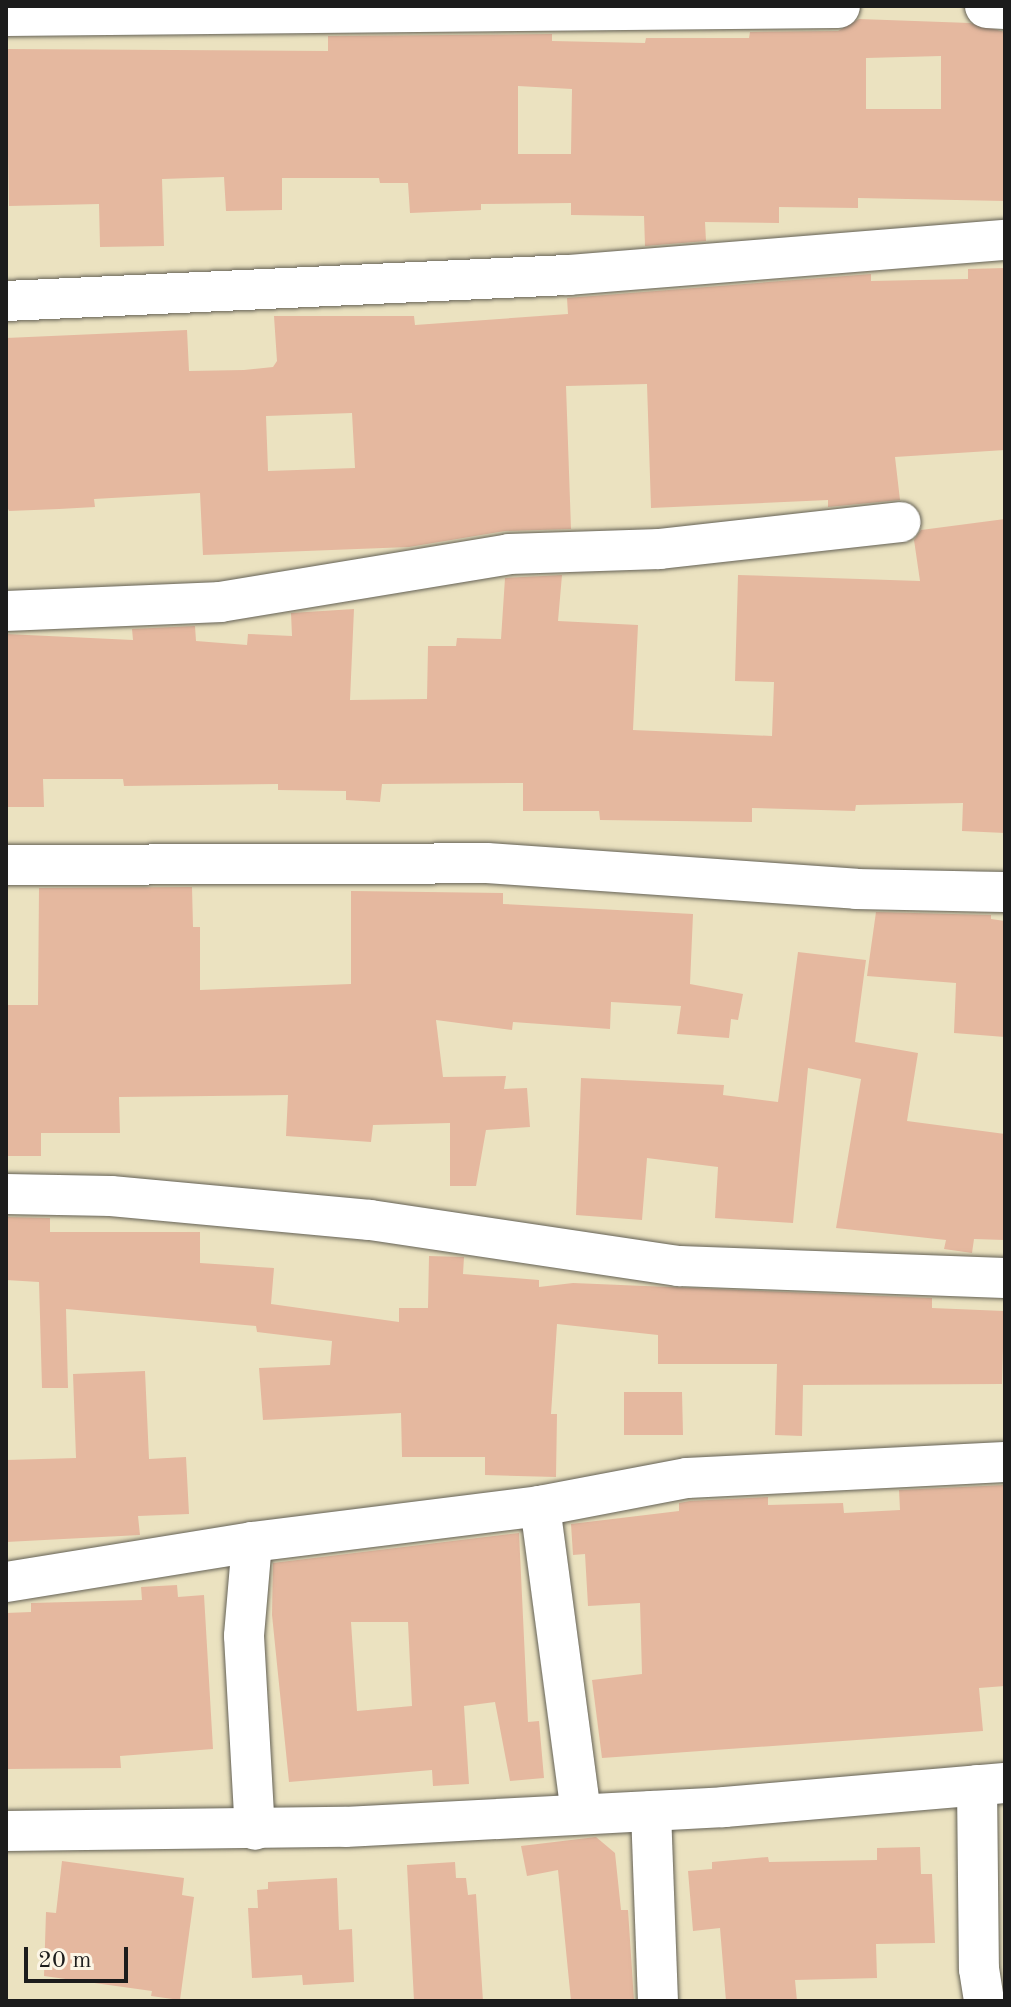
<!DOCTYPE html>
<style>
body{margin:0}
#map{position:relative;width:1011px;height:2007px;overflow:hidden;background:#ebe2c0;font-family:"Old Standard TT",serif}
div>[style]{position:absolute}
.building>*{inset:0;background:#e5b89f}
.roads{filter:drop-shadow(0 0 2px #646155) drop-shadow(0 0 2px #646155)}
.street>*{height:40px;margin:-20px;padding:0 20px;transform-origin:20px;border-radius:20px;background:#fff}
.secondary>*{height:44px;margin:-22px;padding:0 22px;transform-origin:22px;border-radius:22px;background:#fff}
span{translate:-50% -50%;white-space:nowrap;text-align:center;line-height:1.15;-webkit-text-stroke:6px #fcf5e5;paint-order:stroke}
.frame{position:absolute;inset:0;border:8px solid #1c1c1c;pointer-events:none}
.scale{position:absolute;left:24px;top:1947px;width:104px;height:36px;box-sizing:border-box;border:4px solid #1c1c1c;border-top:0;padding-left:10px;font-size:24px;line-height:28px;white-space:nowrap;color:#1c1c1c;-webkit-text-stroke:6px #fcf5e5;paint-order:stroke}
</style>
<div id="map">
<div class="building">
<div style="clip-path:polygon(evenodd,859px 19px,970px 23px,1005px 32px,1005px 201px,858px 198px,858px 208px,779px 207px,779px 223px,705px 222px,706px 241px,645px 246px,644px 216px,571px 215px,571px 203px,481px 204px,481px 210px,410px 213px,408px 183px,380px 183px,379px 178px,282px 178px,282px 210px,226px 211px,224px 177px,162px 179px,164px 246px,100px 247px,99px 204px,9px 206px,6px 49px,328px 51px,328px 36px,552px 34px,552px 41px,645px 43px,646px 38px,749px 38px,750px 32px,838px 31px,859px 19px,941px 56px,941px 109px,866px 109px,866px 58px,941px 56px,859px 19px,518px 86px,572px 89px,571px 154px,518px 154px,518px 86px)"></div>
<div style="clip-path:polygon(evenodd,1005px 268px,1005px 450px,895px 457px,900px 500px,828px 507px,828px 500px,651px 508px,647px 384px,566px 386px,571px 529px,505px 531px,409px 547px,203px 555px,200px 493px,94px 499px,95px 507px,59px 509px,9px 511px,6px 504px,6px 338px,187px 330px,189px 371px,244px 370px,273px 367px,277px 361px,274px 316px,414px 316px,415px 325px,568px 314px,567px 298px,871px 274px,871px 281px,968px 279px,968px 269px,1005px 268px,352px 413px,355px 468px,268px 471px,266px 416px,352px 413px)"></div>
<div style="clip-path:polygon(1005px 519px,1005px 833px,962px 831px,963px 803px,856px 805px,855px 811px,752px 808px,752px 822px,600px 820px,599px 811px,523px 811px,523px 783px,382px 784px,380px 802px,346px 800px,346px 791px,278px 790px,278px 784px,124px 786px,123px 779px,43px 779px,44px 807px,6px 807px,6px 634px,133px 640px,132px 629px,195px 626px,196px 641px,247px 645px,248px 634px,292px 636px,291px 613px,354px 609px,350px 700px,427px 699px,428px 646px,456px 646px,457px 638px,501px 639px,505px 578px,562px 575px,558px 621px,638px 625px,633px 730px,772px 736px,774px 682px,735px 681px,738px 575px,920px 581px,914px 540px,921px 530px)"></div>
<div style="clip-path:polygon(192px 887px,193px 927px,200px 927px,200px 990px,351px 984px,351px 891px,503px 893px,503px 904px,693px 914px,690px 984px,743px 994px,738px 1020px,731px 1019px,729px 1038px,677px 1034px,681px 1006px,611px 1002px,610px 1029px,513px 1022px,512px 1030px,436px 1020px,443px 1077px,506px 1076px,504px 1089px,527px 1088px,530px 1127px,486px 1130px,476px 1186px,450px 1186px,450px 1123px,373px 1125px,371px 1142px,286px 1136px,288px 1095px,119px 1097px,120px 1133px,41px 1133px,41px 1156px,6px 1156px,6px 1005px,38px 1005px,39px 888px)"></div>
<div style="clip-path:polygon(876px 912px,991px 915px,991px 919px,1005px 921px,1005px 1037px,954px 1033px,956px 983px,867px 976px)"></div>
<div style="clip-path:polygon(798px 952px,866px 960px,855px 1042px,918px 1053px,907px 1121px,1005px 1134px,1005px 1240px,974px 1239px,972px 1253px,944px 1249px,946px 1240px,836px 1228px,861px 1079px,808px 1068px,793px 1223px,715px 1218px,718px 1167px,647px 1158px,642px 1220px,576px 1215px,581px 1078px,724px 1085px,723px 1095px,778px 1102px)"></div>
<div style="clip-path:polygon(6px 1217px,50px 1218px,50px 1232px,200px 1232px,200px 1263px,274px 1268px,271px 1304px,399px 1322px,399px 1308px,428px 1308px,429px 1256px,464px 1257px,463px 1274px,539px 1280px,539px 1287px,573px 1283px,932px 1298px,932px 1308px,1004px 1311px,1002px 1384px,803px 1385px,802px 1436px,775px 1435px,777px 1364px,658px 1364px,658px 1335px,557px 1324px,551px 1414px,557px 1414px,556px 1477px,485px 1475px,485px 1457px,402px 1457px,401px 1413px,263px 1420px,259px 1368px,330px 1365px,332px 1341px,257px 1332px,256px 1326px,66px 1309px,68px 1388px,42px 1388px,39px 1282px,6px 1280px)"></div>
<div style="clip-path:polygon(145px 1371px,149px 1459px,186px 1457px,189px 1514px,138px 1516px,140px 1535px,6px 1542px,6px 1460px,76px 1458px,73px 1374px)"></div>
<div style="clip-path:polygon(624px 1392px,682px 1392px,683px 1435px,624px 1435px)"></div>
<div style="clip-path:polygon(1005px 1485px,1005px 1686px,979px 1688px,983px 1731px,602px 1758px,592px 1680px,642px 1674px,640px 1603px,588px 1606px,585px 1554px,573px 1555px,571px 1524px,679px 1511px,679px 1503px,690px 1501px,768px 1497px,768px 1505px,843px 1503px,844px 1513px,900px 1510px,899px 1490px)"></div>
<div style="clip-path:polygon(evenodd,519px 1533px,528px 1722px,539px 1721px,544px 1778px,510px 1781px,495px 1702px,464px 1706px,469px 1784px,433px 1786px,432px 1770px,289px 1782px,272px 1615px,273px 1563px,519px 1533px,351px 1622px,408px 1622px,412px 1706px,357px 1711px,351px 1622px)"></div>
<div style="clip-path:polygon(177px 1585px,178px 1597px,204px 1595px,213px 1749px,120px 1756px,121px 1768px,6px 1769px,6px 1613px,31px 1612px,31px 1603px,142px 1600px,141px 1587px)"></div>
<div style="clip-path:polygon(596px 1837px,615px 1853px,621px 1910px,628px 1910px,634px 2001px,571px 2001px,558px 1870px,527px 1876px,521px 1846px)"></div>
<div style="clip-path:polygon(920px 1847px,921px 1874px,932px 1874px,935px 1943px,876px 1944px,877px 1978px,795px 1980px,797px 2001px,726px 2001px,720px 1928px,693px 1931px,688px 1871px,712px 1869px,712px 1862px,768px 1857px,769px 1862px,877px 1860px,877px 1848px)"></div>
<div style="clip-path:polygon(62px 1861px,184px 1878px,182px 1895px,194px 1897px,180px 2000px,151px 1996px,152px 1991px,44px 1976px,46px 1912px,56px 1913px)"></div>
<div style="clip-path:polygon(455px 1862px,456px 1878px,466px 1878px,468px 1895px,476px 1894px,483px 2001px,414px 2001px,407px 1865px)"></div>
<div style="clip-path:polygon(337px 1878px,339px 1930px,352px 1929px,354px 1982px,303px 1985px,302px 1975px,252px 1978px,248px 1908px,258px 1908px,257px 1890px,268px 1889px,268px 1882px)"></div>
</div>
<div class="roads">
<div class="street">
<div style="left:6px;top:301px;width:563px;rotate:-2.65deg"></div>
<div style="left:568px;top:275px;width:438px;rotate:-4.6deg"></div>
<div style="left:6px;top:611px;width:214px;rotate:-2.4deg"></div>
<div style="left:220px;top:602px;width:293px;rotate:-9.4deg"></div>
<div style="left:509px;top:554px;width:151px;rotate:-1.9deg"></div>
<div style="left:660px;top:549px;width:242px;rotate:-6.4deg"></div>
<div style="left:6px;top:865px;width:481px;rotate:-0.2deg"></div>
<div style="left:487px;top:863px;width:370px;rotate:4deg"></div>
<div style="left:856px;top:889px;width:149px;rotate:1.2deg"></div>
<div style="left:6px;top:1194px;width:105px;rotate:1.1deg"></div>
<div style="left:111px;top:1196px;width:260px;rotate:5.3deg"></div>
<div style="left:370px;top:1220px;width:312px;rotate:8.5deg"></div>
<div style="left:679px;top:1266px;width:326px;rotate:2.1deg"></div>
<div style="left:540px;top:1506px;width:310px;rotate:82.4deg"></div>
<div style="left:252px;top:1542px;width:94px;rotate:94.9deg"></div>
<div style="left:244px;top:1636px;width:194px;rotate:86.8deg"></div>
<div style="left:6px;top:1582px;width:249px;rotate:-9.2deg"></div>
<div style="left:252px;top:1542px;width:290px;rotate:-7.1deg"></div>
<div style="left:540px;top:1506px;width:150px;rotate:-10.8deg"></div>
<div style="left:687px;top:1478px;width:318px;rotate:-2.9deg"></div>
<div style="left:977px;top:1785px;width:184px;rotate:89.4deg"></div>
<div style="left:979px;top:1969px;width:32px;rotate:81deg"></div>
<div style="left:651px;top:1811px;width:190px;rotate:87.9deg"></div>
<div style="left:6px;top:1831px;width:339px;rotate:-0.7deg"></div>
<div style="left:345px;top:1827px;width:380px;rotate:-3deg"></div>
<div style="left:724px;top:1807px;width:282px;rotate:-4.9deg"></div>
</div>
<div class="secondary">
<div style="left:987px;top:6px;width:18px;rotate:3deg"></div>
<div style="left:6px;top:14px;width:832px;rotate:-0.55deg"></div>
</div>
</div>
<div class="frame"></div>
<div class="scale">20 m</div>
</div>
